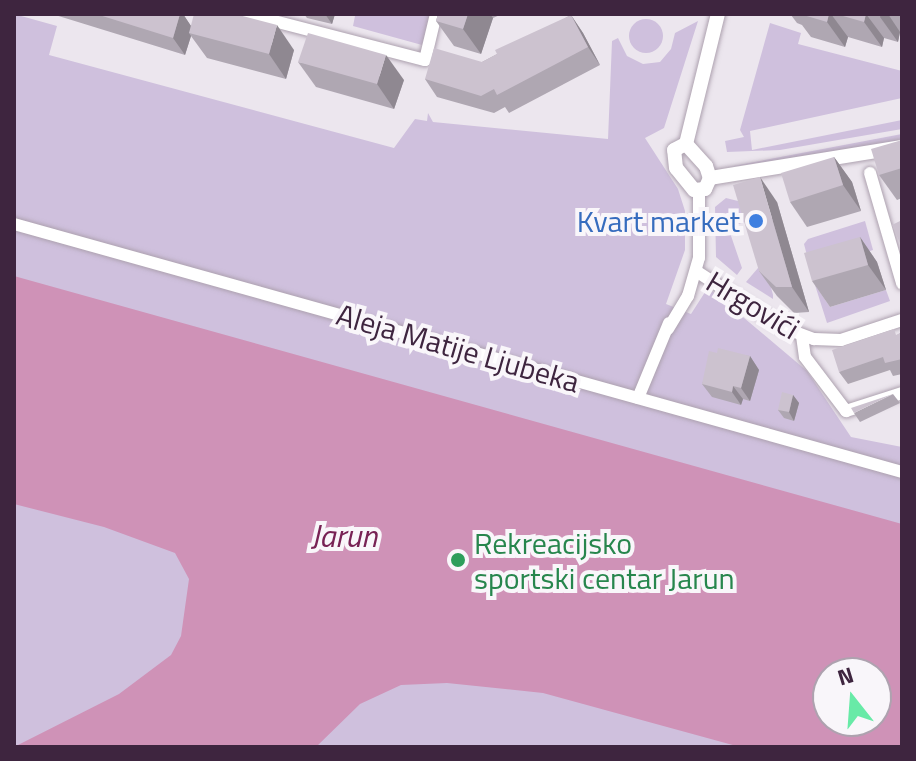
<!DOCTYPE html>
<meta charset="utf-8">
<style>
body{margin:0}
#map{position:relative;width:916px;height:761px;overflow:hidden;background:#ece6ee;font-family:"Titillium Web",sans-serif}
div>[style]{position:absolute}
.green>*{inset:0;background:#cfc0dd}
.round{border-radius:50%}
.water>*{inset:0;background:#cf92b7}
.roads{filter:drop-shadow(0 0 2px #ada1af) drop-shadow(0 0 2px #ada1af)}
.minor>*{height:12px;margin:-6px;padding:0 6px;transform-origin:6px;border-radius:6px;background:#fff}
.tertiary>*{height:14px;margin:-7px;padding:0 7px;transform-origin:7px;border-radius:7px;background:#fff}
.wall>*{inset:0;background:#afa7b2}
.shaded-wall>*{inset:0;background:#8f8891}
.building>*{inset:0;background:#ccc2cf}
.dots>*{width:22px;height:22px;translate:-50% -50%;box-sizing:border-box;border:4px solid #f9f6fa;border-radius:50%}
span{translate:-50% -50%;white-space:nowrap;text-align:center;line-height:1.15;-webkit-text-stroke:8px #f9f6fa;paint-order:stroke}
.shop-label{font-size:30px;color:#366cbe}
.right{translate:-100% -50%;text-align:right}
.street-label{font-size:30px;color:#3e253f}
.leisure-label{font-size:30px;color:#27864d}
.left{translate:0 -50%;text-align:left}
.water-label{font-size:32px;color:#782255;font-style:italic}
.frame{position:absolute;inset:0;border:16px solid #3e253f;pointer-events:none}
.north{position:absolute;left:812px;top:657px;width:80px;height:80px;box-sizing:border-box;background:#f9f6fa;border:2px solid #aea2af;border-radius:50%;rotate:343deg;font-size:22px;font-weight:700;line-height:32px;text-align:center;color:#3e253f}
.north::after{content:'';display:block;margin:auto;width:28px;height:36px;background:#68eaa7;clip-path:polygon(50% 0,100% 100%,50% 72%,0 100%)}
</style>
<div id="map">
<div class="green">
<div style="clip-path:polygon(evenodd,14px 14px,57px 26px,49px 55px,394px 148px,415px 119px,427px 121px,428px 113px,433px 122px,608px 139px,612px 41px,618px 38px,627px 56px,643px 64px,660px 62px,671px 49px,675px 33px,698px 21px,664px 128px,645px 138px,678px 189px,685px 211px,685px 250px,666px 304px,691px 314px,707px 289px,712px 291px,807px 371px,851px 437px,902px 447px,902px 747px,14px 747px,14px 14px,828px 673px,876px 673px,876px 721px,828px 721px,828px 673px)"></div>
<div style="clip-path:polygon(350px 14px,430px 14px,422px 45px,353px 26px,355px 16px)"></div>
<div class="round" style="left:629px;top:19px;width:34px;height:34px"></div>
<div style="clip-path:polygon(770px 23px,801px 33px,798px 44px,902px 71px,902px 98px,750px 131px,752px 150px,902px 120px,902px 129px,780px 150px,727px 152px,725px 141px,744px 137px,740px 130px)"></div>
<div style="clip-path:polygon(902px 134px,902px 139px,861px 149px,728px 167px)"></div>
<div style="clip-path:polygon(726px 198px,746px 203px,745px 222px,728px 227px,742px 268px,737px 275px,716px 257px,715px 207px)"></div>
<div style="clip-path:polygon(865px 221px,873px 250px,817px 268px,809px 263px,804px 244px,808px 239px)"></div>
<div style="clip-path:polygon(764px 261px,773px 295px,773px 299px,746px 282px)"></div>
<div style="clip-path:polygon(815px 285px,830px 307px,886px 290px,890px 301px,827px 323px)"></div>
</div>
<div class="water">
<div style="clip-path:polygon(evenodd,14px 276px,902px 524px,902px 747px,740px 747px,543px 693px,447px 683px,401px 685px,360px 704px,316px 747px,14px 747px,119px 694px,171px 655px,181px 636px,189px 579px,175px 553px,104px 527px,14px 504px,14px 276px,828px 673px,876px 673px,876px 721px,828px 721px,828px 673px)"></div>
</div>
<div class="roads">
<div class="minor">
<div style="left:247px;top:14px;width:184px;rotate:14.5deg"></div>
<div style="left:425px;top:60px;width:47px;rotate:-76.6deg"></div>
<div style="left:870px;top:173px;width:115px;rotate:73.8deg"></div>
<div style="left:14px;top:224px;width:922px;rotate:15.6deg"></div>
<div style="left:696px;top:271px;width:103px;rotate:33.1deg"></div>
<div style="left:782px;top:327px;width:34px;rotate:21deg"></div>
<div style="left:814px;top:339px;width:27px;rotate:2deg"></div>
<div style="left:841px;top:340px;width:64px;rotate:-18.2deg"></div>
<div style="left:668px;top:329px;width:39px;rotate:-59deg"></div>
<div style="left:688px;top:296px;width:40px;rotate:-74deg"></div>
<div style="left:699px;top:258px;width:67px;rotate:-90deg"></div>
<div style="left:802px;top:336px;width:21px;rotate:82deg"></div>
<div style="left:805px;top:357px;width:68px;rotate:52.8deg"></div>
<div style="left:846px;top:411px;width:59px;rotate:-17.8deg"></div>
<div style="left:638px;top:398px;width:81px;rotate:-67.5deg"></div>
</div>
<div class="tertiary">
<div style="left:686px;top:144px;width:134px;rotate:-76.2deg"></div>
<div style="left:686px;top:144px;width:30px;rotate:48deg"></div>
<div style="left:706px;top:166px;width:13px;rotate:72deg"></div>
<div style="left:710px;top:178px;width:12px;rotate:114deg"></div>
<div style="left:705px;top:189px;width:11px;rotate:175deg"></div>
<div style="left:694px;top:190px;width:28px;rotate:-129deg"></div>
<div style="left:676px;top:168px;width:18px;rotate:-96deg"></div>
<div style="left:674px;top:150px;width:13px;rotate:-27deg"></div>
<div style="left:710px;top:178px;width:194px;rotate:-9.2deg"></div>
</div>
</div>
<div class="wall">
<div style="clip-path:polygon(52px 14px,183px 14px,191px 26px,294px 50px,286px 79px,207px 58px,191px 36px,185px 55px)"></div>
<div style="clip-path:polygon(304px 14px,335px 14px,332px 24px,307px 18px)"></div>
<div style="clip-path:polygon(438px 14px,502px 14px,493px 18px,481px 54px,454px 46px,436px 21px)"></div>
<div style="clip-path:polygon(788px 14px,902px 14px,902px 33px,900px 32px,898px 42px,884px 38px,882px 47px,848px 37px,845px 47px,811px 37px,802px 25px,797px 23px,791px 15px)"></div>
<div style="clip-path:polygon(571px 15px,583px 33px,600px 65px,509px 113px,505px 107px,494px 113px,437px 97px,425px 79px,482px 62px)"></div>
<div style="clip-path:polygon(298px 62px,404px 80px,394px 109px,316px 87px)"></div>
<div style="clip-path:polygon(902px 140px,902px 198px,897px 200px,879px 175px)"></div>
<div style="clip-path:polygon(834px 157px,852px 182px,861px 211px,807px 227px,790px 202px)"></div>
<div style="clip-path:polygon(777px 202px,809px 312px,794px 313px,777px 296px,759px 271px)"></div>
<div style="clip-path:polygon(860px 237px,877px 262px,886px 290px,830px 307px,812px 281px)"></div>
<div style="clip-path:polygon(902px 332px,902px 374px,893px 376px,890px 370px,848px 384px,839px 372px)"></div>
<div style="clip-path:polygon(717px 353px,750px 356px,759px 370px,750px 401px,743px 399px,741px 405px,712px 397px,702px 384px)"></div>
<div style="clip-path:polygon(893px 394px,900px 403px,860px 422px,854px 413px)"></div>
<div style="clip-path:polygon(793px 395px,799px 403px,794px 421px,784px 418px,778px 410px)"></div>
</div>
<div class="shaded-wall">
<div style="clip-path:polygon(180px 14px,183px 14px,193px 29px,189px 33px,191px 36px,185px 55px,173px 38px)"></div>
<div style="clip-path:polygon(325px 14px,335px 14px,332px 24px)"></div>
<div style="clip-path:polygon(468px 14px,490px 14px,493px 18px,481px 54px,463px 29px)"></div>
<div style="clip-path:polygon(829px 14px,831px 14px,848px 37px,845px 47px,827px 22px)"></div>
<div style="clip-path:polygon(866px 14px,884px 38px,882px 47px,864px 22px)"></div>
<div style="clip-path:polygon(881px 14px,888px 14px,900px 32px,898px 42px,880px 17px)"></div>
<div style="clip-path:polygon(571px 15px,583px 33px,600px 65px,588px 47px)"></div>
<div style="clip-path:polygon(277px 25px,294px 50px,286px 79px,269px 54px)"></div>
<div style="clip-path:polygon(386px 55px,404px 80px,394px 109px,377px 84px)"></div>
<div style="clip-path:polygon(834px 157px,852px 182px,861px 211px,843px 185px)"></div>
<div style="clip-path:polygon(760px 177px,777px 202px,809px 312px,792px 287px)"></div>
<div style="clip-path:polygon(860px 237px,877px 262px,886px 290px,868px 265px)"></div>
<div style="clip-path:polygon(750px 356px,759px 370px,750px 401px,741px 388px)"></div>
<div style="clip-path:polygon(733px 386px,743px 399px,741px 405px,732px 392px)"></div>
<div style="clip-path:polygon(793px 395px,799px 403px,794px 421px,789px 412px)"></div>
</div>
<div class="building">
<div style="clip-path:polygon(96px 14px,180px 14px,173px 38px)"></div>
<div style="clip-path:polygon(194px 14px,235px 14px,277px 25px,269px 54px,189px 33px)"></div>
<div style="clip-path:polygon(438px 14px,468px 14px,463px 29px,436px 21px)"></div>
<div style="clip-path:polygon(800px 14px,829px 14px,827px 22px)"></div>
<div style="clip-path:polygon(836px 14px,866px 14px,864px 22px)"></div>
<div style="clip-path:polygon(571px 15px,588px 47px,497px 95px,494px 89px,481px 96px,425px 79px,434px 48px,482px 62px,497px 54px,495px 50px)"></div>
<div style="clip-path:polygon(308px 33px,386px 55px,377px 84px,298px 62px)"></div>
<div style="clip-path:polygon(902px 140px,902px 168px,879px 175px,871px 149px)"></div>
<div style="clip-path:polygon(834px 157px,843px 185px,790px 202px,781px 173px)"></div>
<div style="clip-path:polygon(760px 177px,792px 287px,776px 287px,759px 271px,733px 185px)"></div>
<div style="clip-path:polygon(902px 220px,902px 248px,892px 225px)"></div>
<div style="clip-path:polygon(860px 237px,868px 265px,812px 281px,804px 253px)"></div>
<div style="clip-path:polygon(894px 329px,896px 335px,902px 332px,902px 359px,885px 363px,883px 357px,839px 372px,832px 350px)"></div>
<div style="clip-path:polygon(718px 348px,750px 356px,741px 388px,733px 386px,732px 392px,702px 384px,709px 351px,717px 353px)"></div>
<div style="clip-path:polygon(782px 392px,793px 395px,789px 412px,778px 410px)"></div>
<div style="clip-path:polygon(893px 394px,854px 413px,851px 408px)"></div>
</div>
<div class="dots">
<div style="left:756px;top:221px;background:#3f7fe0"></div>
<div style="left:458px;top:560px;background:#2e9e5b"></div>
</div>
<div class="shop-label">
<span class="right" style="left:740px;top:221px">Kvart market</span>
</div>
<div class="street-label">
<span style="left:753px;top:305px;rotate:31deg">Hrgovići</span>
<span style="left:458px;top:348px;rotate:16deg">Aleja Matije Ljubeka</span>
</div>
<div class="leisure-label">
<span class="left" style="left:474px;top:560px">Rekreacijsko<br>sportski centar Jarun</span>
</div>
<div class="water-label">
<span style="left:344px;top:535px">Jarun</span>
</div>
<div class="frame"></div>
<div class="north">N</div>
</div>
